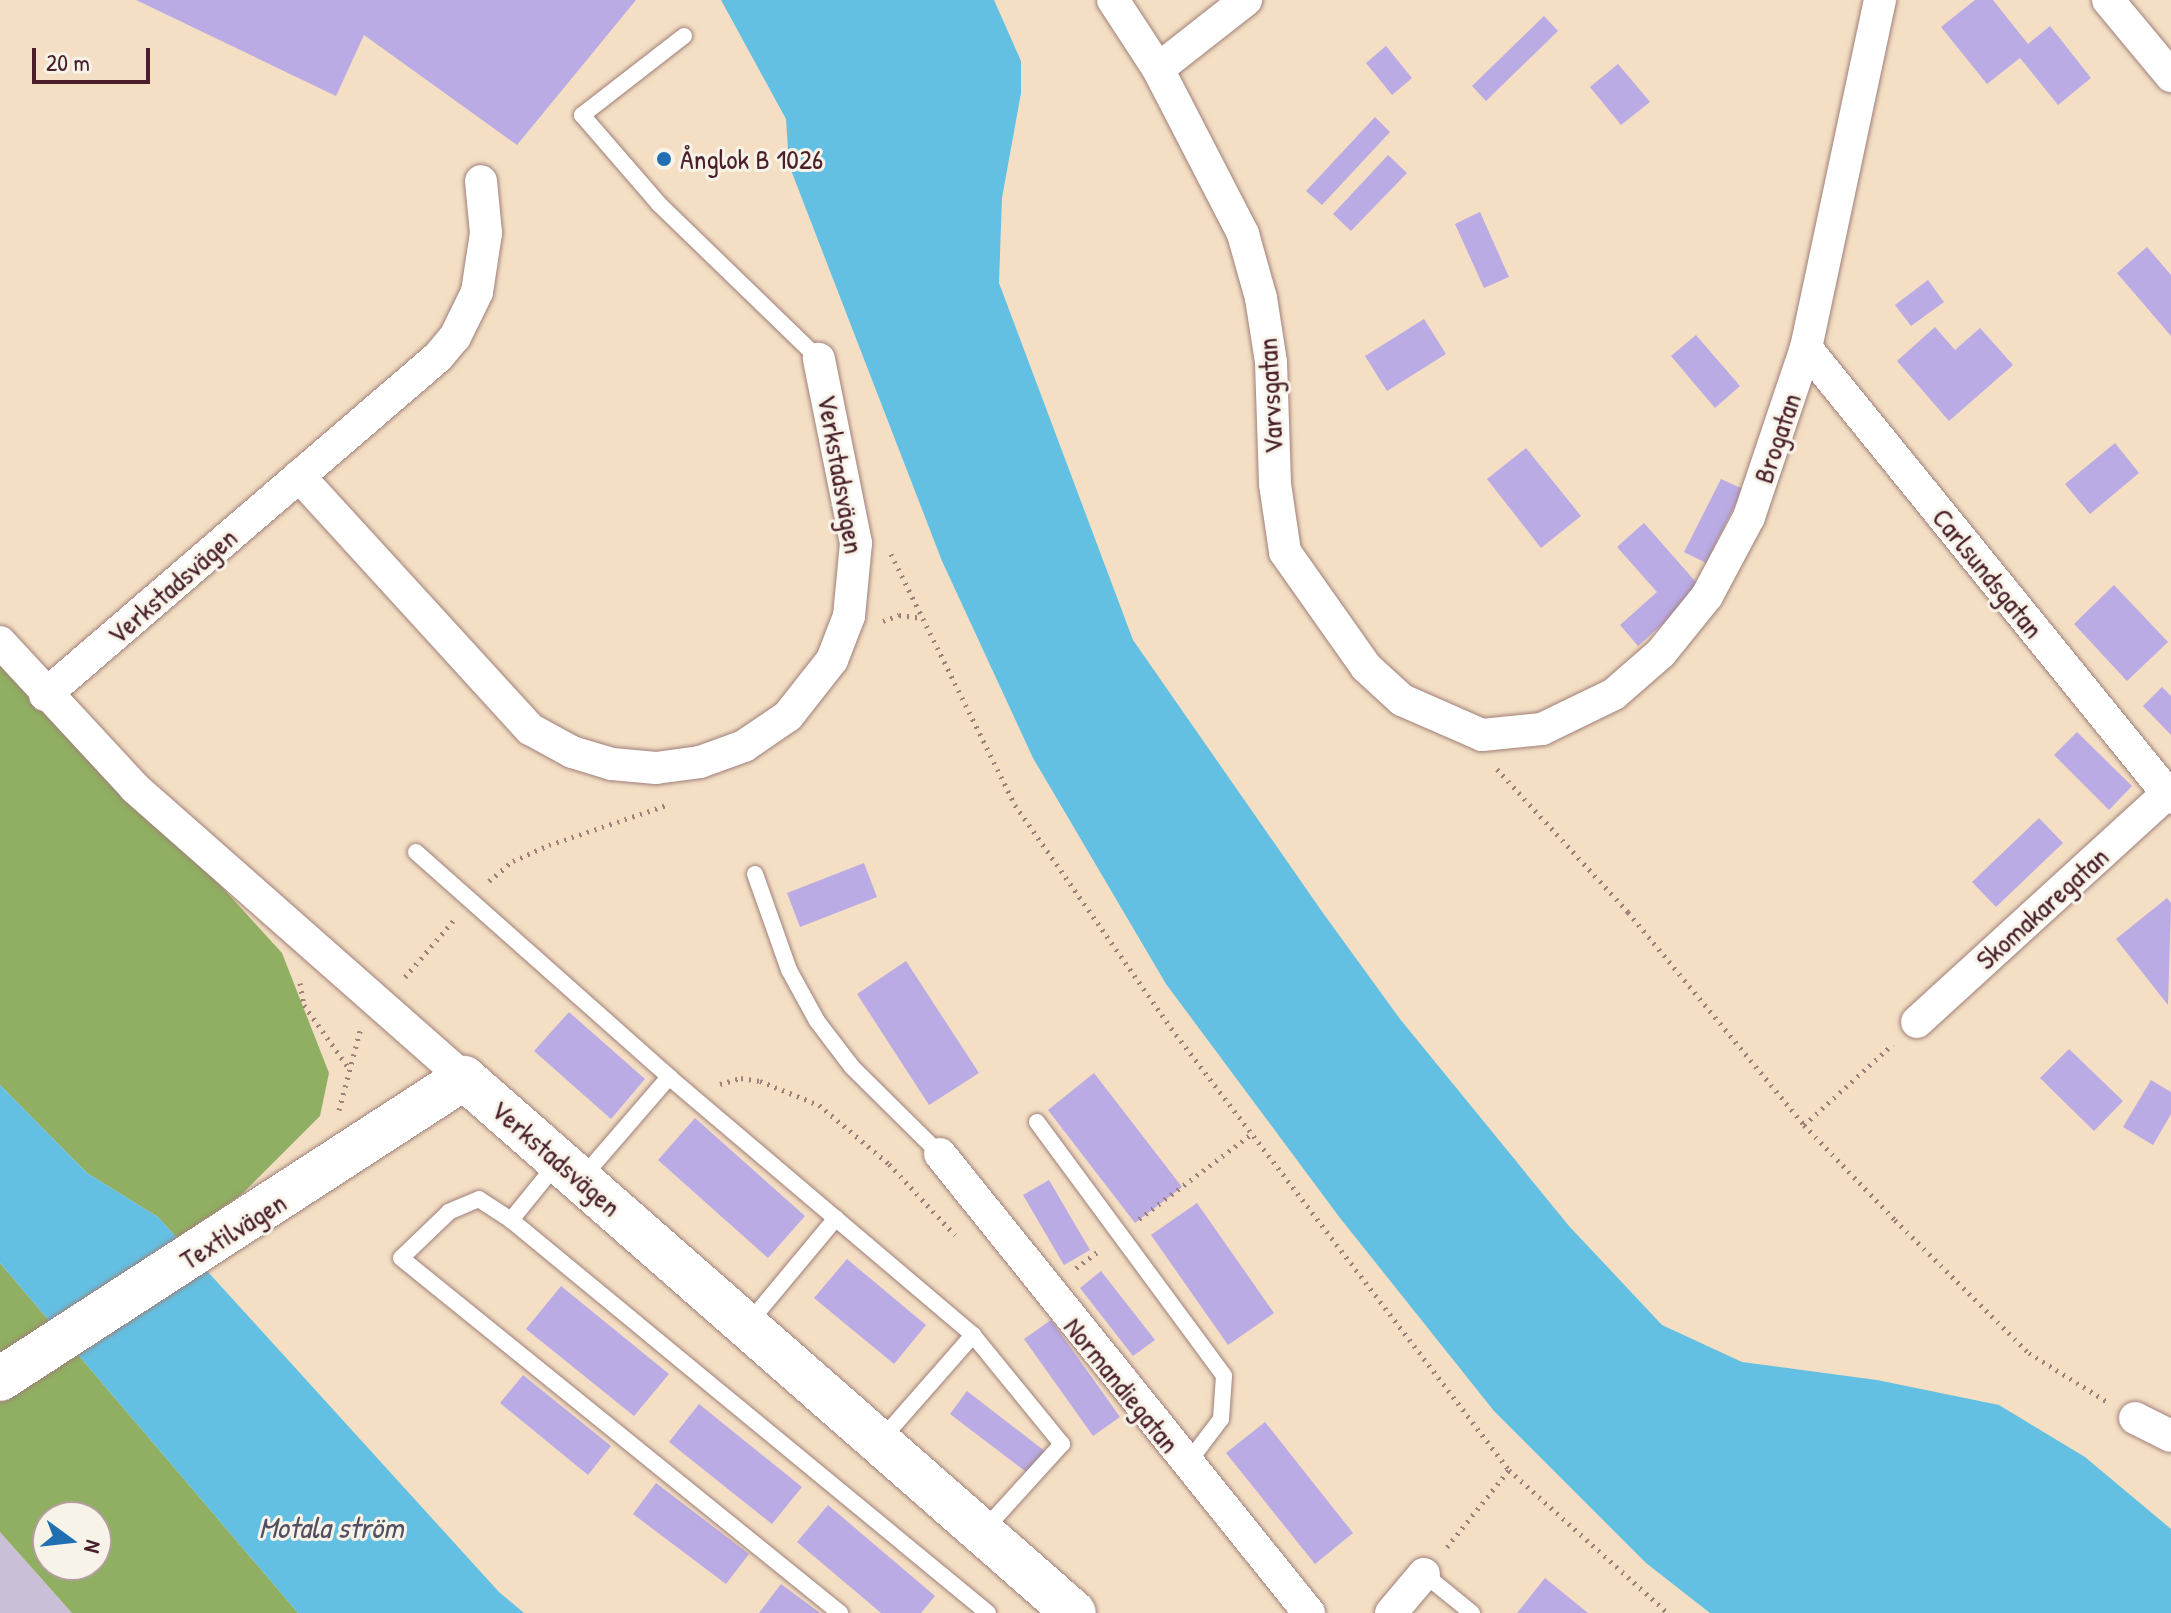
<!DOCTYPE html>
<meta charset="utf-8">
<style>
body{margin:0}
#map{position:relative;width:2171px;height:1613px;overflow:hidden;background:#f4dfc4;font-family:"Patrick Hand",sans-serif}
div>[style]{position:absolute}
.industrial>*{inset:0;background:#c9bfd7}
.forest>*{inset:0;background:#90af62}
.water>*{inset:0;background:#64c0e2}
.building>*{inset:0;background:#baabe4}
.path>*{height:5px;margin-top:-2.5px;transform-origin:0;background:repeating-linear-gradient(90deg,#9f7f78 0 2px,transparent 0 8px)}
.roads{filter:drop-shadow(0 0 2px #9f7f78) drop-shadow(0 0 2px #9f7f78)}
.lane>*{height:16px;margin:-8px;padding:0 8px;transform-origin:8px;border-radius:8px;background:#fff}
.street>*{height:32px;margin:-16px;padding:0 16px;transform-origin:16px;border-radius:16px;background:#fff}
.secondary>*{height:44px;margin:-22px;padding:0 22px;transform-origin:22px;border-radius:22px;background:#fff}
.dots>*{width:22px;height:22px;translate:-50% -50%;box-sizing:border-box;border:4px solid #f7f3e8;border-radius:50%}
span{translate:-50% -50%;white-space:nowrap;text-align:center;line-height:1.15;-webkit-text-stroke:6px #f7f3e8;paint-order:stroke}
.poi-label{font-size:28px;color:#4a1f2b}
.left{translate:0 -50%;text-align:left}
.street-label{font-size:28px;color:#4a1f2b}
.water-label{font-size:30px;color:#524f62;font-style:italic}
.north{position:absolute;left:32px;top:1501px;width:80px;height:80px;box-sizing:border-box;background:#f7f3e8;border:2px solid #b29e9c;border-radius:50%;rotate:105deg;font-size:22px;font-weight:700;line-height:32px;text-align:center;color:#4a1f2b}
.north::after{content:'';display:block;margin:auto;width:28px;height:36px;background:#1f6fb2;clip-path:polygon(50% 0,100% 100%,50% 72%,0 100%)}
.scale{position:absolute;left:32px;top:48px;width:118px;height:36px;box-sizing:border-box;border:4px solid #4a1f2b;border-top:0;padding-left:10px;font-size:24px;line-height:28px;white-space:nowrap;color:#4a1f2b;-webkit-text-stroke:6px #f7f3e8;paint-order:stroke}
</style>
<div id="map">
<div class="industrial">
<div style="clip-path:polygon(0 1532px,72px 1613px,0 1613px)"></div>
</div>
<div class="forest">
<div style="clip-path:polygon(0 643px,282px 953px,329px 1073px,320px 1116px,241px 1195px,177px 1238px,158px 1217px,87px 1173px,0 1085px)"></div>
<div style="clip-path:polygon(evenodd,0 1263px,298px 1613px,72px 1613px,0 1532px,0 1263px,48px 1517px,96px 1517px,96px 1565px,48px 1565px,48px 1517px)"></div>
</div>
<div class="water">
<div style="clip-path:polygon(721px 0,994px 0,1021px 61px,1021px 93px,1002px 198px,999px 283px,1133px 640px,1323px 913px,1400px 1019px,1569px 1226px,1662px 1325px,1742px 1362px,1877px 1380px,1999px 1405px,2085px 1457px,2171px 1529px,2171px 1613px,1710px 1613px,1646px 1563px,1494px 1411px,1340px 1218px,1166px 984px,1033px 758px,942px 561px,789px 165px,786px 119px)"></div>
<div style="clip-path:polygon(0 1085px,87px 1173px,158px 1217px,499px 1592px,524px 1613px,298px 1613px,0 1263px)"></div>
</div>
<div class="building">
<div style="clip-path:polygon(136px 0,636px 0,517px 145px,364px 35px,336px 96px)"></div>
<div style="clip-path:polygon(1975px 0,1993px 0,2028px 44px,2050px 26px,2091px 78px,2058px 105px,2020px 58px,1987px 84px,1941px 27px)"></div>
<div style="clip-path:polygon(1544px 16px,1558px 31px,1486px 101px,1472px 86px)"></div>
<div style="clip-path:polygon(1386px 46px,1412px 78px,1392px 95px,1366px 63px)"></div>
<div style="clip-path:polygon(1618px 64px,1650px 102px,1621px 125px,1590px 87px)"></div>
<div style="clip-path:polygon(1375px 117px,1390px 132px,1322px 205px,1306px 191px)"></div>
<div style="clip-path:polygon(1388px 155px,1407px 173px,1351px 231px,1333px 214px)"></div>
<div style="clip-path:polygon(1480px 212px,1509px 277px,1484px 288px,1455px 224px)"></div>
<div style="clip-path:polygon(2147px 247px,2171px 275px,2171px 336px,2117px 273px)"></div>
<div style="clip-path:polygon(1928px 280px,1944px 302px,1911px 326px,1895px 305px)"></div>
<div style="clip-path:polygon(1424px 319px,1446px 354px,1387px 391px,1365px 356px)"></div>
<div style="clip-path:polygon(1935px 327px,1955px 350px,1980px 328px,2013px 365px,1949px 421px,1897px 361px)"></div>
<div style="clip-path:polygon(1696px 335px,1740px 386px,1715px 408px,1671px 356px)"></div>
<div style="clip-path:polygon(2115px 443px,2139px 473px,2090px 514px,2065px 484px)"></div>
<div style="clip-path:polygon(1526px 448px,1581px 516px,1541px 548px,1487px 479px)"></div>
<div style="clip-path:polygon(1721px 479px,1743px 489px,1706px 563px,1684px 552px)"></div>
<div style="clip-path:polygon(1644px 523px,1702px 589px,1638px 646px,1620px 625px,1657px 592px,1617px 547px)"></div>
<div style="clip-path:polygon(2114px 585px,2168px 642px,2127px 681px,2074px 624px)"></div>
<div style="clip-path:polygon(2162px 687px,2171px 696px,2171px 735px,2143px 706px)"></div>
<div style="clip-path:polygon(2077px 732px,2132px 786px,2109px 810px,2054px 755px)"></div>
<div style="clip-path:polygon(2039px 818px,2063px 843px,1996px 907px,1972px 882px)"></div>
<div style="clip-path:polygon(864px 863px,877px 897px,800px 927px,787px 893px)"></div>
<div style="clip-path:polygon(2167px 898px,2171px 903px,2168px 1005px,2116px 939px)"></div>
<div style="clip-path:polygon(906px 961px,979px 1073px,929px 1105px,857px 994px)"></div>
<div style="clip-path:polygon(569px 1012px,645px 1079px,611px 1119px,534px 1051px)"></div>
<div style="clip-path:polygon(2069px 1049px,2123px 1101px,2094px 1131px,2040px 1078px)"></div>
<div style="clip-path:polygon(1094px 1073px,1182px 1187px,1135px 1223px,1048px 1110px)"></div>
<div style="clip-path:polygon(2151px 1080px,2171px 1092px,2171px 1114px,2153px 1145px,2123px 1127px)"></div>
<div style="clip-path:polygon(695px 1118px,805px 1216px,768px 1258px,658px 1160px)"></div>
<div style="clip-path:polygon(1049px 1180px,1090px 1250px,1064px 1265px,1023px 1195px)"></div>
<div style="clip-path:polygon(1197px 1203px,1274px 1313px,1228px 1345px,1151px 1235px)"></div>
<div style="clip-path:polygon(847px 1259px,926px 1325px,894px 1364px,814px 1298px)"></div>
<div style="clip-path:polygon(1101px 1271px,1155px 1340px,1133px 1356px,1080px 1288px)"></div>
<div style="clip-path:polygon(561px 1286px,669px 1374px,634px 1416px,526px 1329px)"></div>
<div style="clip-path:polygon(1051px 1320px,1120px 1417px,1093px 1436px,1024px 1339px)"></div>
<div style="clip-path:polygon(523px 1375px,611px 1446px,588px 1475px,500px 1403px)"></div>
<div style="clip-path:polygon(967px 1391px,1046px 1452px,1029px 1474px,950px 1414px)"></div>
<div style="clip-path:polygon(699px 1404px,802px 1487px,772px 1524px,669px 1442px)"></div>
<div style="clip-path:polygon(1265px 1422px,1353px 1533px,1315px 1564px,1226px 1453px)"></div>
<div style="clip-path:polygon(656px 1483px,749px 1554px,726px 1584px,633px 1514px)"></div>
<div style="clip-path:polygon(828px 1505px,935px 1596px,921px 1613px,881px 1613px,797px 1542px)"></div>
<div style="clip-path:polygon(1545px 1578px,1588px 1613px,1517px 1613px)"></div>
<div style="clip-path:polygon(781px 1584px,820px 1613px,759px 1613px)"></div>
</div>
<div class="path">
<div style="left:891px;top:554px;width:280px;rotate:63.7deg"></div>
<div style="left:1015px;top:805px;width:272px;rotate:55deg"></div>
<div style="left:1171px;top:1028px;width:556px;rotate:52.59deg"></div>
<div style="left:1509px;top:1470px;width:214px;rotate:42deg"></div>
<div style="left:883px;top:621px;width:17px;rotate:-21deg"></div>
<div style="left:899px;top:615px;width:24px;rotate:7deg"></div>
<div style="left:1497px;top:769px;width:194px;rotate:47.5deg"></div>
<div style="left:1628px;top:912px;width:276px;rotate:50.4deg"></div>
<div style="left:1804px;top:1125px;width:132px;rotate:46.2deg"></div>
<div style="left:1895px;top:1220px;width:189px;rotate:44.8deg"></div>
<div style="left:2029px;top:1353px;width:91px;rotate:31.9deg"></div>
<div style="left:489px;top:881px;width:31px;rotate:-40deg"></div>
<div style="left:513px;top:861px;width:39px;rotate:-24deg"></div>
<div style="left:549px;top:845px;width:128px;rotate:-18.7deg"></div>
<div style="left:405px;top:977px;width:74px;rotate:-49.4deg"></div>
<div style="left:300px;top:983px;width:22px;rotate:80deg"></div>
<div style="left:304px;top:1005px;width:76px;rotate:54.6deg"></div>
<div style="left:720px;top:1084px;width:22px;rotate:-16deg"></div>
<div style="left:741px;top:1078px;width:19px;rotate:9deg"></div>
<div style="left:760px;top:1081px;width:64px;rotate:22.1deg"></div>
<div style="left:819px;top:1105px;width:92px;rotate:40.1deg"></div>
<div style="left:889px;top:1164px;width:97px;rotate:47.1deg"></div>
<div style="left:339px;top:1110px;width:82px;rotate:-75.1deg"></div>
<div style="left:1804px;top:1125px;width:120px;rotate:-42.3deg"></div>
<div style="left:1139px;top:1219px;width:139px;rotate:-37.1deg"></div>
<div style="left:1076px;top:1268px;width:30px;rotate:-37deg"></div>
<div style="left:1447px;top:1547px;width:99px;rotate:-51.2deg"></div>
</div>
<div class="roads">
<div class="lane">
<div style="left:684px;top:36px;width:129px;rotate:142.2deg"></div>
<div style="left:582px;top:115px;width:118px;rotate:49.1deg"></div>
<div style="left:659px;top:204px;width:223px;rotate:44.1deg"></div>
<div style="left:416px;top:852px;width:339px;rotate:41.6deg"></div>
<div style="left:669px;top:1077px;width:399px;rotate:40.3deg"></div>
<div style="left:973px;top:1335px;width:141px;rotate:50.8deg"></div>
<div style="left:1062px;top:1444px;width:116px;rotate:132.2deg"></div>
<div style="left:755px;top:874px;width:102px;rotate:70.5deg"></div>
<div style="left:789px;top:970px;width:58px;rotate:61.2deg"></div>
<div style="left:817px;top:1021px;width:58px;rotate:52.7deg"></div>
<div style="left:852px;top:1067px;width:124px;rotate:44.7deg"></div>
<div style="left:1037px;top:1122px;width:315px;rotate:53.6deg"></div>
<div style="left:1224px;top:1376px;width:43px;rotate:94deg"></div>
<div style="left:1221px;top:1419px;width:56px;rotate:127.1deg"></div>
<div style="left:558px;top:1162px;width:75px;rotate:129deg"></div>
<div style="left:511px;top:1220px;width:38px;rotate:-147deg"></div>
<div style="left:479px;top:1199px;width:33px;rotate:157deg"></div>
<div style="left:449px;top:1212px;width:66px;rotate:136.2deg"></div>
<div style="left:401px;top:1258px;width:565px;rotate:38.96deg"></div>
<div style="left:581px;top:1179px;width:135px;rotate:-49.2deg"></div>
<div style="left:511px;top:1220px;width:618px;rotate:39.49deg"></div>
<div style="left:747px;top:1325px;width:139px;rotate:-50.2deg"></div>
<div style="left:881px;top:1440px;width:140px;rotate:-48.8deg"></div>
<div style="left:1424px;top:1574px;width:62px;rotate:39.1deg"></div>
</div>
<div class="street">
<div style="left:1113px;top:0;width:82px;rotate:56.9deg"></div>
<div style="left:1158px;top:69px;width:186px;rotate:62.7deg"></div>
<div style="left:1243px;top:234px;width:66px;rotate:74.3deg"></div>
<div style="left:1261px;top:298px;width:65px;rotate:81.1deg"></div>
<div style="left:1271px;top:362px;width:122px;rotate:88.1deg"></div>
<div style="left:1275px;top:484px;width:69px;rotate:81.6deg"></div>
<div style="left:1285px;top:552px;width:141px;rotate:54.8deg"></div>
<div style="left:1366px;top:667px;width:49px;rotate:42.5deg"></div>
<div style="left:1402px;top:700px;width:87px;rotate:23.6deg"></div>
<div style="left:1482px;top:735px;width:60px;rotate:-5.7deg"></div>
<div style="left:1542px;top:729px;width:80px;rotate:-25.9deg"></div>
<div style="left:1614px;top:694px;width:62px;rotate:-41.1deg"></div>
<div style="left:1661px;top:653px;width:73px;rotate:-51.1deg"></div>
<div style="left:1707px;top:596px;width:89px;rotate:-62deg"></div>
<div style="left:1749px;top:517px;width:178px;rotate:-71.4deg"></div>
<div style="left:1806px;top:348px;width:356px;rotate:-78deg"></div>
<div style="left:2108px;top:0;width:99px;rotate:50.3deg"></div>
<div style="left:1158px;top:69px;width:112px;rotate:-38.1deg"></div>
<div style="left:1806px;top:348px;width:579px;rotate:50.95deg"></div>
<div style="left:299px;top:476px;width:343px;rotate:47.6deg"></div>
<div style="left:530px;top:729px;width:48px;rotate:28.7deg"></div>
<div style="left:572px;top:752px;width:42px;rotate:16.7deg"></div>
<div style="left:612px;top:764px;width:44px;rotate:5.2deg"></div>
<div style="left:656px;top:768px;width:44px;rotate:-7.8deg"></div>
<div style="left:700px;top:762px;width:47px;rotate:-20deg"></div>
<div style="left:744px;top:746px;width:53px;rotate:-34.3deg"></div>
<div style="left:788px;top:716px;width:71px;rotate:-51.8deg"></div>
<div style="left:832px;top:660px;width:47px;rotate:-68.9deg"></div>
<div style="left:849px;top:616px;width:73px;rotate:-84.5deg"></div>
<div style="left:856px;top:543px;width:188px;rotate:-101.4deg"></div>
<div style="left:0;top:642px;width:199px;rotate:47.2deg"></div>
<div style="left:135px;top:788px;width:439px;rotate:41.4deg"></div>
<div style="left:45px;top:695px;width:518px;rotate:-40.7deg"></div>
<div style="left:438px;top:357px;width:26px;rotate:-50deg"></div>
<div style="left:455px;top:337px;width:50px;rotate:-63.9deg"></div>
<div style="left:477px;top:292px;width:60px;rotate:-81.3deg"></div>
<div style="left:486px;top:233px;width:52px;rotate:-95.5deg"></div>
<div style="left:1917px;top:1022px;width:338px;rotate:-42.4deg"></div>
<div style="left:940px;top:1154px;width:589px;rotate:51.2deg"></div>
<div style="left:2135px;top:1418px;width:40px;rotate:26.6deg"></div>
<div style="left:1391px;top:1613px;width:51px;rotate:-49.8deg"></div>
</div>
<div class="secondary">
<div style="left:0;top:1379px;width:553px;rotate:-32.97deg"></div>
<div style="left:464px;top:1078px;width:811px;rotate:41.25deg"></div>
</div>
</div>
<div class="dots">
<div style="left:664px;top:159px;background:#1f6fb2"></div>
</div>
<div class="poi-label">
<span class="left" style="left:680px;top:159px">Ånglok B 1026</span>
</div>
<div class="street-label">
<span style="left:1270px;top:396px;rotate:-93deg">Varvsgatan</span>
<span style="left:1777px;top:438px;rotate:-71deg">Brogatan</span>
<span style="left:841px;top:474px;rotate:80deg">Verkstadsvägen</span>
<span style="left:1988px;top:573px;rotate:51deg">Carlsundsgatan</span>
<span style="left:172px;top:586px;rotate:-41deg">Verkstadsvägen</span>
<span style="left:2042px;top:908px;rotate:-42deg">Skomakaregatan</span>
<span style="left:556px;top:1158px;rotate:41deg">Verkstadsvägen</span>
<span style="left:233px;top:1231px;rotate:-32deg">Textilvägen</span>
<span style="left:1122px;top:1385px;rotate:51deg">Normandiegatan</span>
</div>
<div class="water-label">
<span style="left:331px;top:1527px">Motala ström</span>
</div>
<div class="north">N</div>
<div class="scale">20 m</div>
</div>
